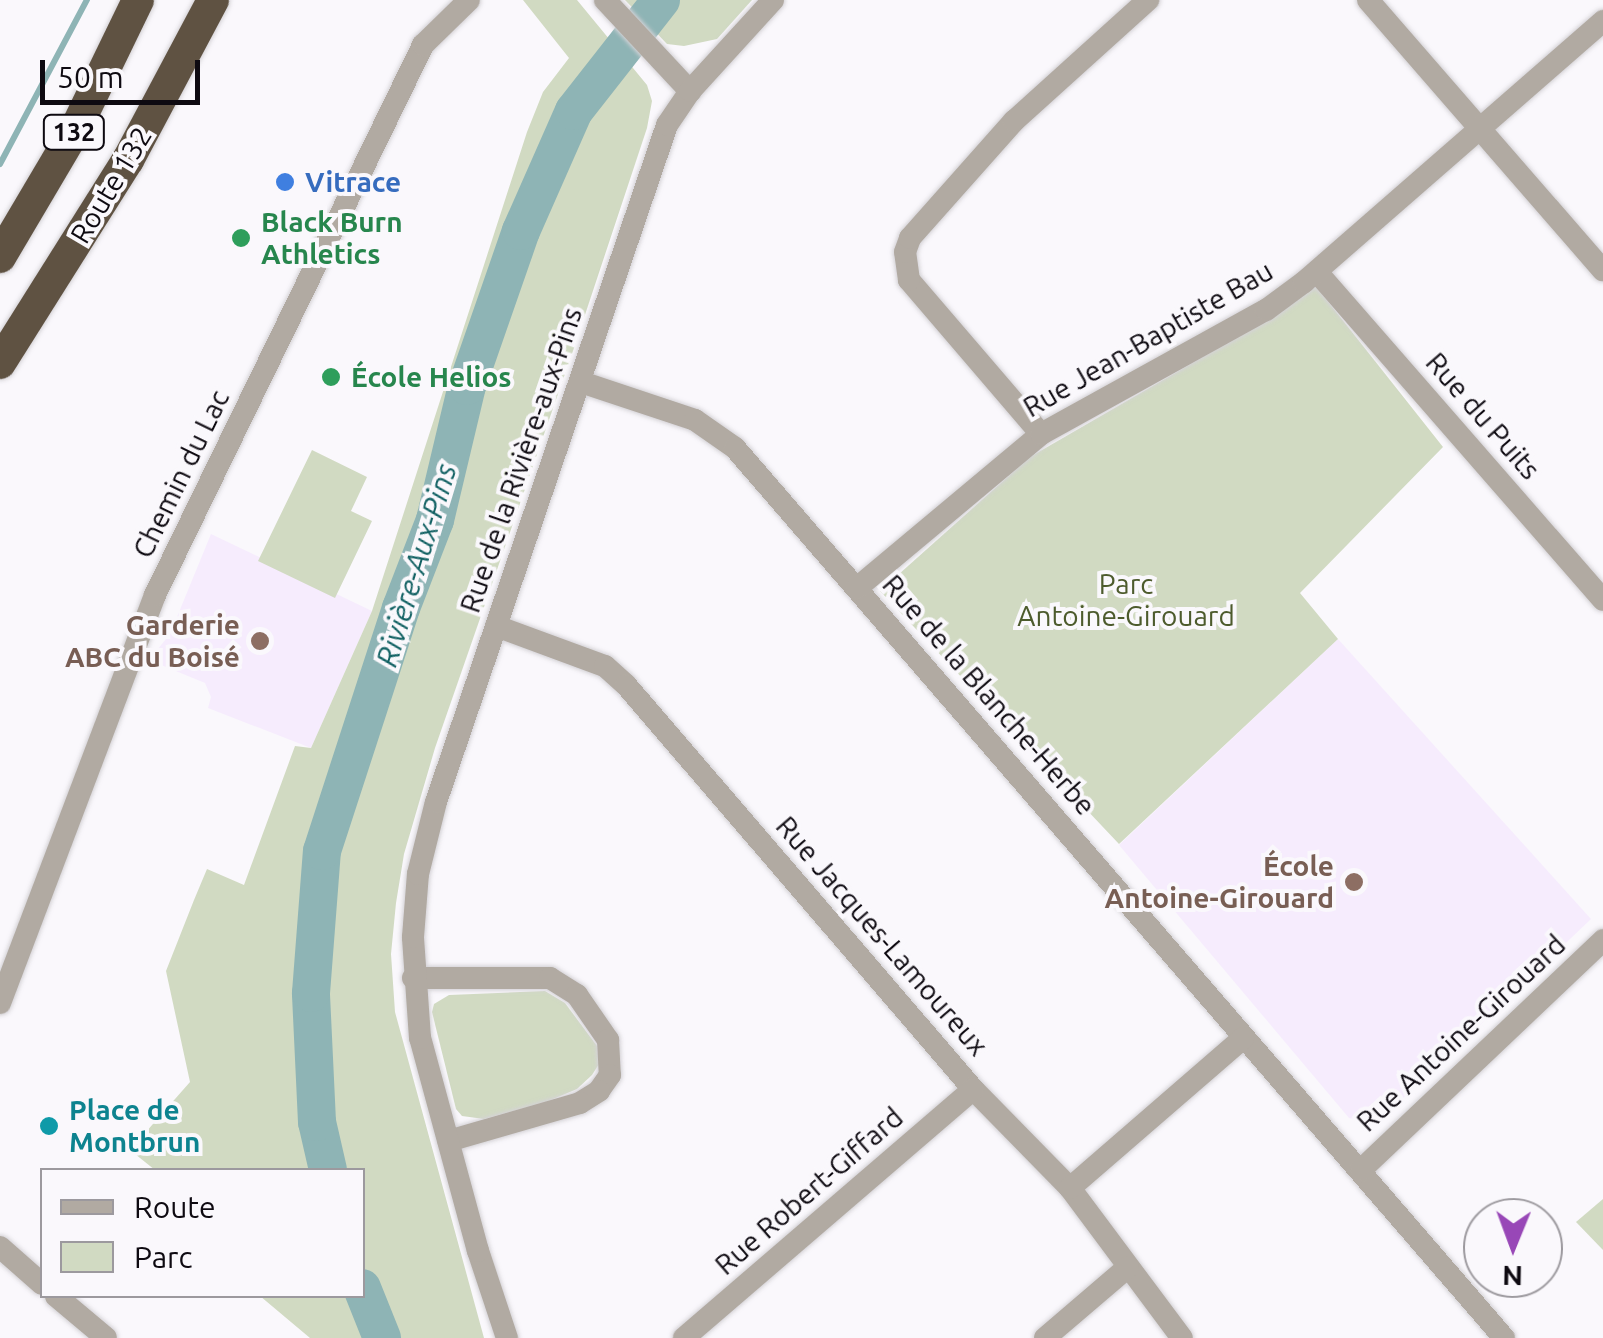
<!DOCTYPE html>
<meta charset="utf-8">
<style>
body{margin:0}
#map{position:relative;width:1603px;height:1338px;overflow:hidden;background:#faf8fc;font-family:Ubuntu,sans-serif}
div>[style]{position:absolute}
.built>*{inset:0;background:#f6ecfd}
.green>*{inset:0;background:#d1dac2}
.stream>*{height:6px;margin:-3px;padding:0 3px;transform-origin:3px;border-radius:3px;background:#8eb4b5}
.river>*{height:38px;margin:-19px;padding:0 19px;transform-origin:19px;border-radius:19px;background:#8eb4b5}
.roads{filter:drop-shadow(0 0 2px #d4d2d6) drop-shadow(0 0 2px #d4d2d6)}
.minor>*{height:22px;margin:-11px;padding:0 11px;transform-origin:11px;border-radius:11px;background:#b1aaa2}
.highway>*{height:32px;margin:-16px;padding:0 16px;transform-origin:16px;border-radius:16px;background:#5f5242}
.dots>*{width:28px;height:28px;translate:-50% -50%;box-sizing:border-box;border:5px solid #faf8fc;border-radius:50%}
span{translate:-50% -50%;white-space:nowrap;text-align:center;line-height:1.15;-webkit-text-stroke:8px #faf8fc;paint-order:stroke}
.shield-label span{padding:2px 8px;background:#faf8fc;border:2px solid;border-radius:8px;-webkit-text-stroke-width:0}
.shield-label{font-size:25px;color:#0e0a11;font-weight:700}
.shop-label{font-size:28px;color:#366cbe;font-weight:700}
.left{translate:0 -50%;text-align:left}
.street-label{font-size:28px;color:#0e0a11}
.leisure-label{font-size:28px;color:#27864d;font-weight:700}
.park-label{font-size:28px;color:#4d5b2d}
.education-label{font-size:28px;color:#785e54;font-weight:700}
.right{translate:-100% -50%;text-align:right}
.culture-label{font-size:28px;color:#0d838f;font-weight:700}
.water-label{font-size:30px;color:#136264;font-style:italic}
.legend{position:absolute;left:40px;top:1168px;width:325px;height:130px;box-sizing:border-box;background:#faf8fc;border:2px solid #9c999e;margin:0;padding:12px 18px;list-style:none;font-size:30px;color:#0e0a11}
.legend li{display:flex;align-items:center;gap:20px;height:50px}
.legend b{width:50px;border:2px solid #9c999e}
.north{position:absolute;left:1463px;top:1198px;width:100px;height:100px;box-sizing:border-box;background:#faf8fc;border:2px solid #9c999e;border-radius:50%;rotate:181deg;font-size:28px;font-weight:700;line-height:40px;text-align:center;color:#0e0a11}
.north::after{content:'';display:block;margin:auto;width:35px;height:45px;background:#9847b7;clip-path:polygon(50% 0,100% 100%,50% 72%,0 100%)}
.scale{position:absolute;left:40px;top:60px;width:160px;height:45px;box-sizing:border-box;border:5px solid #0e0a11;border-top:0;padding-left:12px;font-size:30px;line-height:35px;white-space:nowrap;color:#0e0a11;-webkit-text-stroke:8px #faf8fc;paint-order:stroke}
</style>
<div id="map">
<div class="built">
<div style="clip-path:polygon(211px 534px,372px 611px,311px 748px,208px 708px,211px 697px,205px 683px,149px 660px,170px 634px)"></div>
<div style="clip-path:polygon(1338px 639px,1591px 919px,1376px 1124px,1349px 1118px,1119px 845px)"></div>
</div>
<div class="green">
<div style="clip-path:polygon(523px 0,577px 0,647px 85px,652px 101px,647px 128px,574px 348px,435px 748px,404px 854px,396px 903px,391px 954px,395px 1012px,484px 1338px,310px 1338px,260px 1296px,362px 1296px,362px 1170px,155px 1170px,130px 1150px,190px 1082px,166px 971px,194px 900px,207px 869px,244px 885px,295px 746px,311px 748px,372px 611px,527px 132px,543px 92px,569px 58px)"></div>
<div style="clip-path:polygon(625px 0,752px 0,717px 39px,684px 46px,667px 44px)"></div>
<div style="clip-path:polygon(1314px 284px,1443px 447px,1300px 593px,1338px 639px,1119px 844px,880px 591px,1030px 457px,1246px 332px)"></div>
<div style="clip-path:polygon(312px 450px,367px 477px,351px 511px,372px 521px,335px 598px,258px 561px)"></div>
<div style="clip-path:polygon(545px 991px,565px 1003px,597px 1046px,599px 1064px,592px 1075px,577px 1089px,546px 1102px,484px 1119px,462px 1116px,456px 1109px,432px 1012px,434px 1004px,449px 995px)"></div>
<div style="clip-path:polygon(1603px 1199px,1603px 1250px,1576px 1222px)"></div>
</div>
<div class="stream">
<div style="left:0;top:164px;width:186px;rotate:-62.1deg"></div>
</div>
<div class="river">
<div style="left:328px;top:1170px;width:49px;rotate:-102.9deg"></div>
<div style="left:317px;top:1122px;width:129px;rotate:-92.7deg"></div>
<div style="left:311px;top:993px;width:142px;rotate:-85.6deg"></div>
<div style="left:322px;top:851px;width:256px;rotate:-72deg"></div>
<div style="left:401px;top:608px;width:94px;rotate:-68.9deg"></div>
<div style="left:435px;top:520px;width:138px;rotate:-76.6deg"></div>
<div style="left:467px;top:386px;width:164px;rotate:-70.8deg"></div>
<div style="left:521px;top:231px;width:131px;rotate:-66.2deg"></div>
<div style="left:574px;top:111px;width:141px;rotate:-51.9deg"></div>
<div style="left:362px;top:1288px;width:54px;rotate:68.2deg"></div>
</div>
<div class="roads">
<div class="minor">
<div style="left:605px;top:0;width:125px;rotate:47deg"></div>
<div style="left:1368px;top:0;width:358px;rotate:49deg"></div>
<div style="left:1317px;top:272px;width:435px;rotate:48.9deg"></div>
<div style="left:581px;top:382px;width:120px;rotate:18.4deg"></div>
<div style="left:695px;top:420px;width:49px;rotate:35deg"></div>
<div style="left:735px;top:448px;width:1176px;rotate:49.17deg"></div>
<div style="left:1041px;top:434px;width:203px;rotate:-130.6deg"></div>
<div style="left:909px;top:280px;width:28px;rotate:-98deg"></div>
<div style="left:905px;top:252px;width:15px;rotate:-70deg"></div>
<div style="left:910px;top:238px;width:157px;rotate:-48.4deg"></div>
<div style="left:1014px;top:121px;width:181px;rotate:-42.1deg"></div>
<div style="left:857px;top:588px;width:240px;rotate:-39.9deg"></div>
<div style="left:1041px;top:434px;width:257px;rotate:-28.9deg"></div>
<div style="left:1266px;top:310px;width:47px;rotate:-36.4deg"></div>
<div style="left:1304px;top:282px;width:397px;rotate:-41.1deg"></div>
<div style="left:496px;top:626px;width:116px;rotate:20.2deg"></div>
<div style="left:605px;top:666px;width:28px;rotate:42deg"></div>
<div style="left:626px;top:685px;width:533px;rotate:49.34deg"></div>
<div style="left:973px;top:1089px;width:139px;rotate:45.6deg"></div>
<div style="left:1070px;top:1188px;width:187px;rotate:53.3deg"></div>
<div style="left:413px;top:978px;width:137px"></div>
<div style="left:550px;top:978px;width:32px;rotate:32deg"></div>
<div style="left:577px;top:995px;width:55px;rotate:55.4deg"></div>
<div style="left:608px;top:1040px;width:35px;rotate:87deg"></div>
<div style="left:610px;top:1075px;width:19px;rotate:125deg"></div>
<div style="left:599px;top:1091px;width:22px;rotate:148deg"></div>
<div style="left:580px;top:1103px;width:137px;rotate:163.9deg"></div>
<div style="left:0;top:1003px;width:436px;rotate:-69.2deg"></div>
<div style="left:155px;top:595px;width:612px;rotate:-64.02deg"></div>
<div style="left:423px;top:45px;width:64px;rotate:-44.4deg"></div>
<div style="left:1361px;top:1170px;width:334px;rotate:-43.5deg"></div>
<div style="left:1070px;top:1188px;width:229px;rotate:-40.9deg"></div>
<div style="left:0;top:1247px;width:56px;rotate:41.4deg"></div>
<div style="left:56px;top:1296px;width:65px;rotate:40deg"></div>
<div style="left:507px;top:1338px;width:92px;rotate:-108.4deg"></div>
<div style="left:478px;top:1251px;width:221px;rotate:-105.2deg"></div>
<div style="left:420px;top:1038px;width:101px;rotate:-94deg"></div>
<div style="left:413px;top:937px;width:63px;rotate:-85.5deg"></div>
<div style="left:418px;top:874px;width:74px;rotate:-76deg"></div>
<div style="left:436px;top:802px;width:715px;rotate:-71.16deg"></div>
<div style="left:667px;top:125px;width:41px;rotate:-55.9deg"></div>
<div style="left:690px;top:91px;width:123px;rotate:-47.6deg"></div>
<div style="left:684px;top:1338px;width:381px;rotate:-40.7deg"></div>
<div style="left:1045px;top:1338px;width:109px;rotate:-40.5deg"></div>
</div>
<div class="highway">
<div style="left:0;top:257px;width:147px;rotate:-59.4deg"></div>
<div style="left:75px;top:130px;width:144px;rotate:-64.1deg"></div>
<div style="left:0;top:363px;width:240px;rotate:-57.8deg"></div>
<div style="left:128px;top:160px;width:181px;rotate:-62deg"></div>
</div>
</div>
<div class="dots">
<div style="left:285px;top:182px;background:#3f7fe0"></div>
<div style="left:241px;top:238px;background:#2e9e5b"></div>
<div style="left:331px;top:377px;background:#2e9e5b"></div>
<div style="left:260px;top:641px;background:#8d6e63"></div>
<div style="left:1354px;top:882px;background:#8d6e63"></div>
<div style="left:49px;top:1126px;background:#0f9aa8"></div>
</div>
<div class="shield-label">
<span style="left:74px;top:132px">132</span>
</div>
<div class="shop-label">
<span class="left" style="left:305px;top:182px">Vitrace</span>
</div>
<div class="street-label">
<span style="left:111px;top:185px;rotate:-59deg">Route 132</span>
<span style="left:1148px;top:339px;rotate:-30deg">Rue Jean-Baptiste Bau</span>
<span style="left:1483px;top:416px;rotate:49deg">Rue du Puits</span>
<span style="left:521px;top:460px;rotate:-71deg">Rue de la Rivière-aux-Pins</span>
<span style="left:181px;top:474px;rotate:-64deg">Chemin du Lac</span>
<span style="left:989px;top:695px;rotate:49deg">Rue de la Blanche-Herbe</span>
<span style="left:882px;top:936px;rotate:49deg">Rue Jacques-Lamoureux</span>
<span style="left:1461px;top:1033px;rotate:-43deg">Rue Antoine-Girouard</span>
<span style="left:809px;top:1191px;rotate:-41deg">Rue Robert-Giffard</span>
</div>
<div class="leisure-label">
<span class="left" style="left:261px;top:238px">Black Burn<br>Athletics</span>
<span class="left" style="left:351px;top:377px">École Helios</span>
</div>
<div class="park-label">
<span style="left:1126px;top:600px">Parc<br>Antoine-Girouard</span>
</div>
<div class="education-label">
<span class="right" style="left:240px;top:641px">Garderie<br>ABC du Boisé</span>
<span class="right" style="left:1334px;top:882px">École<br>Antoine-Girouard</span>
</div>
<div class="culture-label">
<span class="left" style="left:69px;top:1126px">Place de<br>Montbrun</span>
</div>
<div class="water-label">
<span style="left:416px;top:565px;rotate:-73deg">Rivière-Aux-Pins</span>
</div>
<ul class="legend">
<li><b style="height:12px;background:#b1aaa2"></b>Route</li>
<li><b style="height:28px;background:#d1dac2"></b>Parc</li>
</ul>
<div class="north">N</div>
<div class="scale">50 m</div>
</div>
